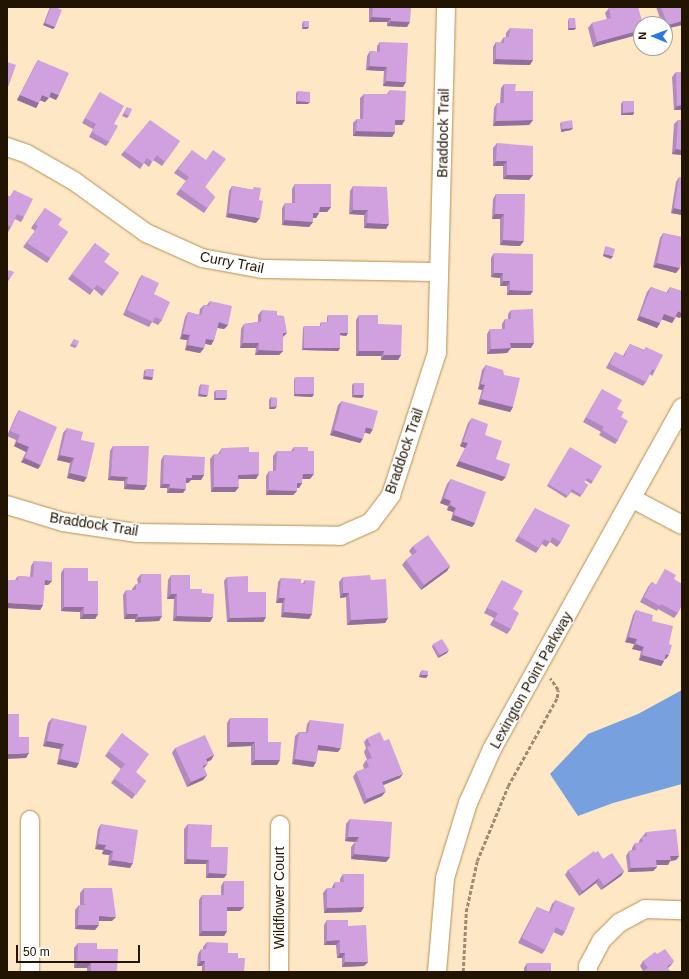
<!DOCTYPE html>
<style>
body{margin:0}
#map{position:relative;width:689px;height:979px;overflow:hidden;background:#fee7c4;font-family:Arial,sans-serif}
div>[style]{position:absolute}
.water>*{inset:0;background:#77a0de}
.path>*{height:2.5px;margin-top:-1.25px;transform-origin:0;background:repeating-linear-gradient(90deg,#9e8b6f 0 4px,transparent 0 6px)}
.roads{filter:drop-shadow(0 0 1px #b38f56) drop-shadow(0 0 1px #b38f56)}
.minor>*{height:18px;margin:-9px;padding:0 9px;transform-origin:9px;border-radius:9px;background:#fff}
.wall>*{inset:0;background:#b38ac0}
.shaded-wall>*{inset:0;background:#92709c}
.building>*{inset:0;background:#d0a0df}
span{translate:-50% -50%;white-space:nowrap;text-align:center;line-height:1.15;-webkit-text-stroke:3px #fff;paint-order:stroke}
.street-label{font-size:14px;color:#211400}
.frame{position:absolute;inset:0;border:8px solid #211400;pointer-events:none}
.north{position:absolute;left:633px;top:16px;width:40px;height:40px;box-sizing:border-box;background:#fff;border:1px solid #a6a199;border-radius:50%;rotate:271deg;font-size:11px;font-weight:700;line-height:16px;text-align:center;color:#211400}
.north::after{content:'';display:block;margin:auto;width:14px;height:18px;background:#2a76e2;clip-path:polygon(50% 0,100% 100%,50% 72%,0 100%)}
.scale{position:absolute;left:16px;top:945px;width:124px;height:18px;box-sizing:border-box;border:2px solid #211400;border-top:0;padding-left:5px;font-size:12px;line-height:14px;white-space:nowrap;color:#211400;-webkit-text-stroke:3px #fff;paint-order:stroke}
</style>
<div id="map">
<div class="water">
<div style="clip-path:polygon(682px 690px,682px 784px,613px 803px,578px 816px,550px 774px,588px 734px,638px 714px)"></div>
</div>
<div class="path">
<div style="left:463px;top:972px;width:60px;rotate:-87.1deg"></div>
<div style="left:466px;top:912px;width:52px;rotate:-77.8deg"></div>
<div style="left:477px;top:861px;width:81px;rotate:-67.5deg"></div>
<div style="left:508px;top:786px;width:101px;rotate:-60.9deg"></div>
<div style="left:557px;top:698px;width:8px;rotate:-83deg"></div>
<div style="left:558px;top:690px;width:14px;rotate:-124deg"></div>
</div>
<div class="roads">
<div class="minor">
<div style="left:7px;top:147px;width:21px;rotate:19deg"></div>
<div style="left:27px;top:154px;width:54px;rotate:29.9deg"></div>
<div style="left:74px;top:181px;width:89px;rotate:35.8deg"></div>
<div style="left:146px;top:233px;width:61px;rotate:24.1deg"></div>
<div style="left:202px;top:258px;width:61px;rotate:10.4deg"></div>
<div style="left:262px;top:269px;width:177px;rotate:1deg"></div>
<div style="left:633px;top:499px;width:55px;rotate:28deg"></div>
<div style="left:7px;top:505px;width:59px;rotate:16.9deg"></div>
<div style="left:63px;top:522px;width:75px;rotate:8.5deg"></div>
<div style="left:137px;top:533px;width:203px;rotate:0.8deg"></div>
<div style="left:340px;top:536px;width:34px;rotate:-24deg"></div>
<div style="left:371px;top:522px;width:34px;rotate:-53deg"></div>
<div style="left:391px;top:495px;width:149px;rotate:-72.1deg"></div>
<div style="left:437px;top:353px;width:346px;rotate:-88.5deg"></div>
<div style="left:30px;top:972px;width:152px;rotate:-90deg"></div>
<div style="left:279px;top:972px;width:147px;rotate:-89.6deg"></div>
<div style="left:437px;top:972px;width:94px;rotate:-85.1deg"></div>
<div style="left:445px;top:878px;width:78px;rotate:-73deg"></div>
<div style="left:468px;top:803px;width:59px;rotate:-66deg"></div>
<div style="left:492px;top:749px;width:391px;rotate:-60.9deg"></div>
<div style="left:588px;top:972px;width:6px;rotate:-90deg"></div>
<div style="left:588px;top:966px;width:30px;rotate:-62deg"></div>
<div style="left:602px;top:940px;width:24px;rotate:-45deg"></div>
<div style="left:619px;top:923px;width:30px;rotate:-28deg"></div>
<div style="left:645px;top:909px;width:37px;rotate:2deg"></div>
</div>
</div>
<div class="wall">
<div style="clip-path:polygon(50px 7px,55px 7px,55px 27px,53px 29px,43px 25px)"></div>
<div style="clip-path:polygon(369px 7px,411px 7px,407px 27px,387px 26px,387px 22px,369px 22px)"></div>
<div style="clip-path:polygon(656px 7px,682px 7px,682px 25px,665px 29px,665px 24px,662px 24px)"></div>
<div style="clip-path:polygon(609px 8px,641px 24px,641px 33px,593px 47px,588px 28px,592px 23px,607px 19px,605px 13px)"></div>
<div style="clip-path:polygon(569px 18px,576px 28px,574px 30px,568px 30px,568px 21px)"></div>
<div style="clip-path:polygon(303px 21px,309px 27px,307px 29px,302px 29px,302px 24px)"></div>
<div style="clip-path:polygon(510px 28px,530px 65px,493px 64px,493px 47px,496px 42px,500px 43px,504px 37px,506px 37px,506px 33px)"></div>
<div style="clip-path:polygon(380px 42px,403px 87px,383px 86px,384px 71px,366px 70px,367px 56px,370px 51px,377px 52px,377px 46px)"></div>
<div style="clip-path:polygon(38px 60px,56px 100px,49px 97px,45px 102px,40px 100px,36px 108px,17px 100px,35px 65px)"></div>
<div style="clip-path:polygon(676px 72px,682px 72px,682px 110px,674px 110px,672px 77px)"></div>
<div style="clip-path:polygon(504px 84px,515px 91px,533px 120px,529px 125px,493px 126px,494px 108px,497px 103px,500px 103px,501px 88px)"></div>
<div style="clip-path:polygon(390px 90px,402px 125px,395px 125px,395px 132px,392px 137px,353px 136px,353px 123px,357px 119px,360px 119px,360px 98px,364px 94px,387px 94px)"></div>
<div style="clip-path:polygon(298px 91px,308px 104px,296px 104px,296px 93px)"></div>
<div style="clip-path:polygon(100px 92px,114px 124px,109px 142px,106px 146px,89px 137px,93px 129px,82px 123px)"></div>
<div style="clip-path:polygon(623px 101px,634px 112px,633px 115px,621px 115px,621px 104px)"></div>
<div style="clip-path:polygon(127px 107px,129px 116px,127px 118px,122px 116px)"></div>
<div style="clip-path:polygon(678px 120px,682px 120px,682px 155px,672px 154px,674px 124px)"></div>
<div style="clip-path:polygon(561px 122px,573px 128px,571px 130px,561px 132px,560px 124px)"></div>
<div style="clip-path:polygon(180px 141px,162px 166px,153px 160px,149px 167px,144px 163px,140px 169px,121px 155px,124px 151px)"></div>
<div style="clip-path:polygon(497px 143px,533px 175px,529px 180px,503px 179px,503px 166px,493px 166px,493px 148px)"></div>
<div style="clip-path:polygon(192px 150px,205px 187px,215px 197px,204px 213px,176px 194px,186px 181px,174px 173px)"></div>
<div style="clip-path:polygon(679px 177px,682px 177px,682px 215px,671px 213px,676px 182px)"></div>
<div style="clip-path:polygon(295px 184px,331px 207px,327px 212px,319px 212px,319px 213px,316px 218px,313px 218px,313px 222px,309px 227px,282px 225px,282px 208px,285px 203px,292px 203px,292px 189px)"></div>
<div style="clip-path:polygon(232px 186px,253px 190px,254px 187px,256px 223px,226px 217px,229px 191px)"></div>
<div style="clip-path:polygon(353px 186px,386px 229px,364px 228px,364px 215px,349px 214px,350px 191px)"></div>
<div style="clip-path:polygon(14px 190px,24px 217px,21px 222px,15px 219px,11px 227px,8px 232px,7px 232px,7px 195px,10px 197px)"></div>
<div style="clip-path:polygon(496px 194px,520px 246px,500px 245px,500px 219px,492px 219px,493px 199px)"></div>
<div style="clip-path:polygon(45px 208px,58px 225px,68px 232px,47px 263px,23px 247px,35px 231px,31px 228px)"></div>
<div style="clip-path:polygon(663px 233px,681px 237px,682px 236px,682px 261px,676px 273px,653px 267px,660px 238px)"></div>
<div style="clip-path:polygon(95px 243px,104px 262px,119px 273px,102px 296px,94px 289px,90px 295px,68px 279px)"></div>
<div style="clip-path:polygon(606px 246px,611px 259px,603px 256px,605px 248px)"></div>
<div style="clip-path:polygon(494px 253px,533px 291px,530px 295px,507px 295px,507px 286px,500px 286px,500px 278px,491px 277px,491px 258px)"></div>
<div style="clip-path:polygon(7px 272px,14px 272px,8px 281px,7px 280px)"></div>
<div style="clip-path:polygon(142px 275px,162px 320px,158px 325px,152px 322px,149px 327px,123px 315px,139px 279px)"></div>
<div style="clip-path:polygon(651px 287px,666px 293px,670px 287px,680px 318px,676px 317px,672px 323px,662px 319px,660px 323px,657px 328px,637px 320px,647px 292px)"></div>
<div style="clip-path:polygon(210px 301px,228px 325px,224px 329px,217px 328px,214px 340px,211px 345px,205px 344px,204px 348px,200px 353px,185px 350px,187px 340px,180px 339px,185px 317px,188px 312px,199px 315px,200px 309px,204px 305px,207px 305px)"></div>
<div style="clip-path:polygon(262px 310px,277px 315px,283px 337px,283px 351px,279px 355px,255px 355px,256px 348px,240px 348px,241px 329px,244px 324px,258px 322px,258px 315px)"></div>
<div style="clip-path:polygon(511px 310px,531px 348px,511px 348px,507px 353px,487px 354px,487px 334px,490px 329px,502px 329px,502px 324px,505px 319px,508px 319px,508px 314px)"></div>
<div style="clip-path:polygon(328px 315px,348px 333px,346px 336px,340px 335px,340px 348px,338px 351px,302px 350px,303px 328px,304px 326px,320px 326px,320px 324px,321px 322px,327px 322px,327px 317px)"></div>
<div style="clip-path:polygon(359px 315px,378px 324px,401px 355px,398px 360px,381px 360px,381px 356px,356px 356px,356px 320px)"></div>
<div style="clip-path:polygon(74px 339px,77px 346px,75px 348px,70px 346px)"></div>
<div style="clip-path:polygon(630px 344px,644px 350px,646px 347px,655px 371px,652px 376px,650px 374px,646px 382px,643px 386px,606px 368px,612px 357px,615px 352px,623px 356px)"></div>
<div style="clip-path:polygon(486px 365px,504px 375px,513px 407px,510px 412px,478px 404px,482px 390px,478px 389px,482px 370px)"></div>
<div style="clip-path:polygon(146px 369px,152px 380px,143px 379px,144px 371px)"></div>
<div style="clip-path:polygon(295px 377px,314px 394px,312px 397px,294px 396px,294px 380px)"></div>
<div style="clip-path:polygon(354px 383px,364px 395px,362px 398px,352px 397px,352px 385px)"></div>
<div style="clip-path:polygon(201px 384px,206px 397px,198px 396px,199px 387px)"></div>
<div style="clip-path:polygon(602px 389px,617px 409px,621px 417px,618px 440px,615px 444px,599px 435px,601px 432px,583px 422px)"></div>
<div style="clip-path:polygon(216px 390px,225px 400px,214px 400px,214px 392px)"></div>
<div style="clip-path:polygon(271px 397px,275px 409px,269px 409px,269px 400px)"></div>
<div style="clip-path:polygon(342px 401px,370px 434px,365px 432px,360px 443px,330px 435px,338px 405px)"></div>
<div style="clip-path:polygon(19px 410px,38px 469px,21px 462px,26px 452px,14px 446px,16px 440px,7px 436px,16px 415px)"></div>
<div style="clip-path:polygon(472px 418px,485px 435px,496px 459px,502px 481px,456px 466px,465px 448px,460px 446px,468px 423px)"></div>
<div style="clip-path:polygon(67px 428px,81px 440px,84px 482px,67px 478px,70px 463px,57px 460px,63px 433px)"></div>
<div style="clip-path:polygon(113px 446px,144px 490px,124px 489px,124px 481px,108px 480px,110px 451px)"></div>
<div style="clip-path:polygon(294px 447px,310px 479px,302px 479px,302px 483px,299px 488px,297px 488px,297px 491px,293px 495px,266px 495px,266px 476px,269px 471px,273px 471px,273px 456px,277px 451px,291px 451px)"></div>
<div style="clip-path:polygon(222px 448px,249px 452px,256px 479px,239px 479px,235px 492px,211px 492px,210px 459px,214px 454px,218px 454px)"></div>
<div style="clip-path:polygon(569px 449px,593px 481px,591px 484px,585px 480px,584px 482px,588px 485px,580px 497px,571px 492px,566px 498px,547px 486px)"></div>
<div style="clip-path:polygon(164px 455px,204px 475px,201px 480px,191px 480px,188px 483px,186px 483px,183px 493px,167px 493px,167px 488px,160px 488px,161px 460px)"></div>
<div style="clip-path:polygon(451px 479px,475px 523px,472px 527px,451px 520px,453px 512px,447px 510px,448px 506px,440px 503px,447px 484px)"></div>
<div style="clip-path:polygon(535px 508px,561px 542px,557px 547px,550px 542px,546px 547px,542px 544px,536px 553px,515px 541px)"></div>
<div style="clip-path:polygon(413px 546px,450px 566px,447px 571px,421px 590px,402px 565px,406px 560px,412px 555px,409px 551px)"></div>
<div style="clip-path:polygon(34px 561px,52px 581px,48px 585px,44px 585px,43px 605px,40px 610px,7px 608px,7px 581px,8px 580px,15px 580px,18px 576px,30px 577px,31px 566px)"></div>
<div style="clip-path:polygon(64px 568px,88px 581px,98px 614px,95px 619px,80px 619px,80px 612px,61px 611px,61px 573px)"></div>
<div style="clip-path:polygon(665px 569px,674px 579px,678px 613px,674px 618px,658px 609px,657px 611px,640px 602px,648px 587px,652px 582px,656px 585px)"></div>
<div style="clip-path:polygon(141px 574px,162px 616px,159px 621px,135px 622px,135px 619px,124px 619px,123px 595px,126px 590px,132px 590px,132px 589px,136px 584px,138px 584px,137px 579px)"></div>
<div style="clip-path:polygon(171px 575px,190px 589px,202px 593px,210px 622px,173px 621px,174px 599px,167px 599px,168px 580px)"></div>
<div style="clip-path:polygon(227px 577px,248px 592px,266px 617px,263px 622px,227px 622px,224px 581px)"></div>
<div style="clip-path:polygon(343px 577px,371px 580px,388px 618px,385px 623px,347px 625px,346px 597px,340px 598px,339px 582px)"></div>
<div style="clip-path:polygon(281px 578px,301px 583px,303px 583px,305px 580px,312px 614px,309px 619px,281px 617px,282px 603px,276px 603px,278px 582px)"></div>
<div style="clip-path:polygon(502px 580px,513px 609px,511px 629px,507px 634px,490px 625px,494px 618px,484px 613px,499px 585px)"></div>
<div style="clip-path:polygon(636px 610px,652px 621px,669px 644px,666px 659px,665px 659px,661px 666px,639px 660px,641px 651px,632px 649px,634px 644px,625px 642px,633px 615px)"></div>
<div style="clip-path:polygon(433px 644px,447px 653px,438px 658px,432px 647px)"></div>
<div style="clip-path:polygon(422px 670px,428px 675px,426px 678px,419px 677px,420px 673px)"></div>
<div style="clip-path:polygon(52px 718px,79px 763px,76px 768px,57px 764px,60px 749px,43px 746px,48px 723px)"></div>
<div style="clip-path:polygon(230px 718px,268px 742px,277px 765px,251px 765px,251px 746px,227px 747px,227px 723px)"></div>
<div style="clip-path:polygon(310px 720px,338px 752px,318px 750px,316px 762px,313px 767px,292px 764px,295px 736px,299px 732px,306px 732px,307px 724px)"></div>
<div style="clip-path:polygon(122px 733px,136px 773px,146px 781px,132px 799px,111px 783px,121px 769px,105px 756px)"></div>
<div style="clip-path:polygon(367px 738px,400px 778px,383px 785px,382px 796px,364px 804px,353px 777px,356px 772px,364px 769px,363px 765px,366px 760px,367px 760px,364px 752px,366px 748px,364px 742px)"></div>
<div style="clip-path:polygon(175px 748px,214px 755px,211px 760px,207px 762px,204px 768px,207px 775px,203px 780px,187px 787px,172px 753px)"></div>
<div style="clip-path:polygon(350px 819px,390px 857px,386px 862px,351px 859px,351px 847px,355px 842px,345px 841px,346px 824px)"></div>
<div style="clip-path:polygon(101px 824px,130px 868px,108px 865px,109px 855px,102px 854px,103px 850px,95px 849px,98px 829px)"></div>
<div style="clip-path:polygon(188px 824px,211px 847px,224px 878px,206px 878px,206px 864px,184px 864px,184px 829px)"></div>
<div style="clip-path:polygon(646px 832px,679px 856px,676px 860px,670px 861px,668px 865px,657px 865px,657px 867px,653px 871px,628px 872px,626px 856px,629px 851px,632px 850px,632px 848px,635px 843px,639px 843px,639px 841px,642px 837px,643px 836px)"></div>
<div style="clip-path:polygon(595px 853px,603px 859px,624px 871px,621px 876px,601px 890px,596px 883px,579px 896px,565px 875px,568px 870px)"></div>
<div style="clip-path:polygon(343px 874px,364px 907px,361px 912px,324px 913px,323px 893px,327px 888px,332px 888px,332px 887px,335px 882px,340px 882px,340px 879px)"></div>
<div style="clip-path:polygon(224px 881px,244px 907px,240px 911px,227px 911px,227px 931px,224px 936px,199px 936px,199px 900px,202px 895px,221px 895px,221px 886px)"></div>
<div style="clip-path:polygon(84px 888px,112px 921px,99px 921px,95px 930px,75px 929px,75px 910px,79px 905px,80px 905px,80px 893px)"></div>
<div style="clip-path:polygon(556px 900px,565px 932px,562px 936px,553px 932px,545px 950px,542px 954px,518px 943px,534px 912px,537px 907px,549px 912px,552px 904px)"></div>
<div style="clip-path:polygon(327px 920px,348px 926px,368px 962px,364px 966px,342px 967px,342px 958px,337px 958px,336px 945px,324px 945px,324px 925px)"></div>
<div style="clip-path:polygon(207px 942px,238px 958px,244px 972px,202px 972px,202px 966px,197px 966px,198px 954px,201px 949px,203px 949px,203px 947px)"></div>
<div style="clip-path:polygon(78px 943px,117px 972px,87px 972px,87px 968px,74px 968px,74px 948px)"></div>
<div style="clip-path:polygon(657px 954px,671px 965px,668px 968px,643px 971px,640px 966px,643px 961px)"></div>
<div style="clip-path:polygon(527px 963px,551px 972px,524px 972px,524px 968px)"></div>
</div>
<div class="shaded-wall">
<div style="clip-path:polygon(372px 17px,391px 18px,387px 22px,369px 22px)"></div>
<div style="clip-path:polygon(391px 21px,410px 22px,407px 27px,387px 26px)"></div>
<div style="clip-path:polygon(682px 21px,682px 25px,665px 29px,668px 25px)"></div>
<div style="clip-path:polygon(45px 23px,55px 27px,53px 29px,43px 25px)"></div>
<div style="clip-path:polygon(304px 27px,309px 27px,307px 29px,302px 29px)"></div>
<div style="clip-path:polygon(569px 28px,576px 28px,574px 30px,568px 30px)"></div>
<div style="clip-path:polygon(641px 30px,641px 34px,593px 47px,597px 42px)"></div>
<div style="clip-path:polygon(496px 59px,533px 60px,530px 65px,493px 64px)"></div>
<div style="clip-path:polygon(370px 66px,387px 67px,384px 71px,366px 70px)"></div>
<div style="clip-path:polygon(386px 81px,406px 82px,403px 87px,383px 86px)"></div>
<div style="clip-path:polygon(51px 92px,59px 95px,56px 100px,48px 96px)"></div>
<div style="clip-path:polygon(20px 95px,39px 103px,36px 108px,17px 100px)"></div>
<div style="clip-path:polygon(42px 95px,49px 98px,45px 102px,39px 100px)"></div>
<div style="clip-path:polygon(297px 101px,310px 102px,308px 104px,296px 104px)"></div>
<div style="clip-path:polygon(682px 105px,682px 110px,674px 110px,677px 106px)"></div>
<div style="clip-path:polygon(634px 112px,633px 115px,621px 115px,623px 113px)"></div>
<div style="clip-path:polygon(395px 120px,405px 120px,402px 125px,392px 125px)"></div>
<div style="clip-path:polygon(533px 120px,529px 125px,493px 126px,496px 121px)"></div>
<div style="clip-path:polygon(573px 128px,571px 130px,561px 132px,562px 129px)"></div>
<div style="clip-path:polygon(356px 131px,395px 132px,392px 137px,353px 136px)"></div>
<div style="clip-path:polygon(676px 149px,682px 150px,682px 155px,672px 154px)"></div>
<div style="clip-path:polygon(496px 161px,507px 161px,503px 166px,493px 166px)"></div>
<div style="clip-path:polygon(507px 175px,533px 175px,529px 180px,503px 179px)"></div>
<div style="clip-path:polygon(320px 207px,331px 207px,327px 212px,316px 212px)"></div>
<div style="clip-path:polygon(674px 208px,682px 210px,682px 215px,671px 213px)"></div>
<div style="clip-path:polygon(353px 210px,368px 210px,364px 215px,349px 214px)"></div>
<div style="clip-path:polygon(229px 213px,260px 218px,256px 223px,226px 217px)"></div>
<div style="clip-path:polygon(313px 213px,319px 213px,316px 218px,309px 218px)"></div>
<div style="clip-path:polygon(495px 214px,504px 214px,500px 219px,492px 219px)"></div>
<div style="clip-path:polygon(285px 220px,313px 222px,309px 227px,282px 225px)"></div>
<div style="clip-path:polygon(367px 223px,389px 224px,386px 229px,364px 228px)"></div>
<div style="clip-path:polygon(503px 240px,524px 241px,520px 246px,500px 245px)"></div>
<div style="clip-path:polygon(604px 254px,613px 256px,611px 259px,603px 256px)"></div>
<div style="clip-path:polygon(657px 263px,680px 268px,676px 273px,653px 267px)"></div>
<div style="clip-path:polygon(494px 273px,503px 273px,500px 278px,491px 277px)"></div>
<div style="clip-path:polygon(503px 281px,510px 281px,507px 286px,500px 286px)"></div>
<div style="clip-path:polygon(510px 290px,533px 291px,530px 295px,507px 295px)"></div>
<div style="clip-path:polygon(678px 311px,682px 313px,682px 315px,680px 318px,675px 316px)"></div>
<div style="clip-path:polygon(664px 314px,675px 318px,672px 323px,661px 319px)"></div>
<div style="clip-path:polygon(640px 316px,660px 323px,657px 328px,637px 320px)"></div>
<div style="clip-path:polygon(219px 322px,228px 325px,224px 329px,215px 327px)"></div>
<div style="clip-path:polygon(283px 333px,287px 333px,283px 337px,280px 337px)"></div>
<div style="clip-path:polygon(340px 333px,348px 333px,346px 336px,339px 335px)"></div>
<div style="clip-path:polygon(183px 334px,190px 335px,187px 340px,180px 339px)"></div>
<div style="clip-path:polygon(206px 339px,214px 340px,211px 345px,203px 343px)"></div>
<div style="clip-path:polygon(243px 343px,259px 343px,256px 348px,240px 348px)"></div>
<div style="clip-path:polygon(510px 343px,534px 343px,531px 348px,507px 348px)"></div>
<div style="clip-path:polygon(188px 345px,204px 348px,200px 353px,185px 350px)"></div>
<div style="clip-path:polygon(304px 348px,340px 348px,338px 351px,302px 350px)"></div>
<div style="clip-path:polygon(511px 348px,507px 353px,487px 354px,491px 349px)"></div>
<div style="clip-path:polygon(259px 350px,283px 351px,279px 355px,255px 355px)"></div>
<div style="clip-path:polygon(359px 351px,384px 351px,381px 356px,356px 356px)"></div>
<div style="clip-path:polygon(384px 355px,401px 355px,398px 360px,381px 360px)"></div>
<div style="clip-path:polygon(145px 376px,153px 377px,152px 380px,143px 379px)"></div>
<div style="clip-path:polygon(481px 384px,485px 385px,482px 390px,478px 389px)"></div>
<div style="clip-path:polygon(200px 394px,208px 395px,206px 397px,198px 396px)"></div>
<div style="clip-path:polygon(295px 394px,314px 394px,312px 397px,294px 396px)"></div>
<div style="clip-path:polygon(354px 395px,364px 395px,362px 398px,352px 397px)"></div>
<div style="clip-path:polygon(216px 398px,227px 398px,225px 400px,214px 400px)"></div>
<div style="clip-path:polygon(481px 399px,513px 407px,510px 412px,478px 404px)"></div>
<div style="clip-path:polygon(277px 406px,275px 409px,269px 409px,271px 407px)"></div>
<div style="clip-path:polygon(366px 427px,373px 429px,370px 434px,363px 432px)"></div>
<div style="clip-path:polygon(334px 430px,363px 439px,360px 443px,330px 435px)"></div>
<div style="clip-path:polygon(17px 442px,29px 447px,26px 452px,14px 446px)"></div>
<div style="clip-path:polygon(463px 442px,468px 443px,465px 448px,460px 446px)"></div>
<div style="clip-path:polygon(60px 455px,74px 458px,70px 463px,57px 460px)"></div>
<div style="clip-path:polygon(25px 458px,41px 465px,38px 469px,21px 462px)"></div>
<div style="clip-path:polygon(459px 461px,506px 477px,502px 481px,456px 466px)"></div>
<div style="clip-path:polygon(70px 473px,87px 477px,84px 482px,67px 478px)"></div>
<div style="clip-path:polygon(259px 474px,256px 479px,235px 479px,238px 475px)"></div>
<div style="clip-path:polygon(303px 474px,314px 474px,310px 479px,299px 479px)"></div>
<div style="clip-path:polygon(192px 475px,204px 475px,201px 480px,191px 480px,188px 483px,183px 483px,186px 478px)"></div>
<div style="clip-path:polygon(111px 476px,128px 477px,124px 481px,108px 480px)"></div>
<div style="clip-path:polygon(297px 483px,302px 483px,299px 488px,294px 488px)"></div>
<div style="clip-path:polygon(127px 484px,147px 485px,144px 490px,124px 489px)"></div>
<div style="clip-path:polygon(163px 484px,170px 484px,167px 488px,160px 488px)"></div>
<div style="clip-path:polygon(214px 487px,239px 487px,235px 492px,211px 492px)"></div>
<div style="clip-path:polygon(170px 488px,186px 489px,183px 493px,167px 493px)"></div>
<div style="clip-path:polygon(269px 490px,297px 491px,293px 495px,266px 495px)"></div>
<div style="clip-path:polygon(444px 498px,451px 501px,448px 506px,440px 503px)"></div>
<div style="clip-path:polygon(450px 505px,456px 508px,453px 512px,447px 510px)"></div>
<div style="clip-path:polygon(454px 515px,475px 523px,472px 527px,451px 520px)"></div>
<div style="clip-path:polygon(450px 566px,447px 571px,421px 590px,424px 585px)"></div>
<div style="clip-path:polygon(45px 580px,52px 581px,48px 585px,41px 585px)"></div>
<div style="clip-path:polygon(343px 593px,349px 593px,346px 597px,340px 598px)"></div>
<div style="clip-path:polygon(171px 594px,177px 594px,174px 599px,167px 599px)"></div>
<div style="clip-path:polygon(279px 598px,285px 598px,282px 603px,276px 603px)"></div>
<div style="clip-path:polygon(7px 603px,43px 605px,40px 610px,7px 608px)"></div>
<div style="clip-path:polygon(64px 607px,84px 607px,80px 612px,61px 611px)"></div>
<div style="clip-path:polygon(284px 612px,312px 614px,309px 619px,281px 617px)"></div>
<div style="clip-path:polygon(84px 614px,98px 614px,95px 619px,80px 619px)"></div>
<div style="clip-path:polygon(127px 614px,138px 614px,135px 619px,124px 619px)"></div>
<div style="clip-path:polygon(162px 616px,159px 621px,135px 622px,138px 617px)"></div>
<div style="clip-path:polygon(177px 616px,213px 617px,210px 622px,173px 621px)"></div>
<div style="clip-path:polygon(266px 617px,263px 622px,227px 622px,230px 618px)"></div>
<div style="clip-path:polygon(388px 618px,385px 623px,347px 625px,351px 620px)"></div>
<div style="clip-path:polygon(629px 637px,637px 639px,634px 644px,625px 642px)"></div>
<div style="clip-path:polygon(636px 644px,644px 647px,641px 651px,632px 649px)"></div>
<div style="clip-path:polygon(449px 650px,447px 653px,438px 658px,440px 655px)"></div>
<div style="clip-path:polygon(666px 654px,669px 655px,666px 659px,663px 659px)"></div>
<div style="clip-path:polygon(642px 655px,664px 661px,661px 666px,639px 660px)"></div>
<div style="clip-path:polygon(421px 675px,428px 675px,426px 678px,419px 677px)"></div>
<div style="clip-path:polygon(47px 741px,64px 744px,60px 749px,43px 746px)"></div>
<div style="clip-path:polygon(230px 742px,255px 742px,251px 746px,227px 747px)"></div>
<div style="clip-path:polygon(318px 745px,341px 748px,338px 752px,315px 750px)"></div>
<div style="clip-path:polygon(29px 753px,26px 758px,7px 759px,7px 754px)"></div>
<div style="clip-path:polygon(214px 755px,211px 760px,203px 764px,206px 759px)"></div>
<div style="clip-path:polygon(60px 759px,79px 763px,76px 768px,57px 764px)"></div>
<div style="clip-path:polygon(295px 759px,316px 762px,313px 767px,292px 764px)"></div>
<div style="clip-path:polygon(255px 760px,280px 760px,277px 765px,251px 765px)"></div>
<div style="clip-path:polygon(208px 763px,204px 768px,199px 771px,203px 766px)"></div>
<div style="clip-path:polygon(403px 774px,400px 778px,379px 787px,382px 782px)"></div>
<div style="clip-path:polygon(207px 775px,203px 780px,187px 787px,191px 782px)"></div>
<div style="clip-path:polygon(386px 791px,382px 796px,364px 804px,367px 799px)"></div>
<div style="clip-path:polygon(348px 837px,359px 837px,355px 842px,345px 841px)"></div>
<div style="clip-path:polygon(98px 844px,106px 845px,103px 850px,95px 849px)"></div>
<div style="clip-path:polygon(105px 849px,113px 851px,109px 855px,102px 854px)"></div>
<div style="clip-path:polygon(354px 854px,390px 857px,386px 862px,351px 859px)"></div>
<div style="clip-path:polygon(670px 856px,679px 856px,676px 860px,670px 861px,668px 865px,653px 865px,656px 860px)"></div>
<div style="clip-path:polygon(187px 859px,209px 860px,206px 864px,184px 864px)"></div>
<div style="clip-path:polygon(112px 860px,133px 863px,130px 868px,108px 865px)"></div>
<div style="clip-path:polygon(657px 867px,653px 871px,628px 872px,631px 868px)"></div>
<div style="clip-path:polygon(624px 871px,621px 876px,601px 890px,604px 886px)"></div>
<div style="clip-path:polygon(209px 873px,227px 874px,224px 878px,206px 878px)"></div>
<div style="clip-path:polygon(599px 878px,596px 883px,579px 896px,583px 891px)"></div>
<div style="clip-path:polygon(227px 907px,244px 907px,240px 911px,224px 911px)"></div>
<div style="clip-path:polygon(364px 907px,361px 912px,324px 913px,327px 908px)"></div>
<div style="clip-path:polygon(99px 916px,116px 917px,112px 921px,95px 921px)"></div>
<div style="clip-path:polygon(78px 925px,99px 925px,95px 930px,75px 929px)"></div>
<div style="clip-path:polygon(202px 931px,227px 931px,224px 936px,199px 936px)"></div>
<div style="clip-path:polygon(340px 940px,336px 945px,324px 945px,327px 941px)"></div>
<div style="clip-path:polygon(340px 953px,345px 953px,342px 958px,337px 958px)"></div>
<div style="clip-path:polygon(201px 961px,205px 961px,202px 966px,197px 966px)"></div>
<div style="clip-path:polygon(674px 961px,671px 965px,663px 971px,667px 967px)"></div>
<div style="clip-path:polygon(345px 962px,368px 962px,364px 966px,342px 967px)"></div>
<div style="clip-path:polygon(77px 963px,91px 963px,87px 968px,74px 968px)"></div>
</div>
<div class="building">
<div style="clip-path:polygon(51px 7px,55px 7px,62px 10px,55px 27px,45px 23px)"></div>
<div style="clip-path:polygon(373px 7px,411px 7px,410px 22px,391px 21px,391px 18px,372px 17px)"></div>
<div style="clip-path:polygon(613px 7px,638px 7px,643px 24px,641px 24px,641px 30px,597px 42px,592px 23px,611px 18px,609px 8px)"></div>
<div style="clip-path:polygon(661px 7px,682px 7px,682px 21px,668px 25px)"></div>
<div style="clip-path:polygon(569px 18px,575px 18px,576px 28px,569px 28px)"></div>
<div style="clip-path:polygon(303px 21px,309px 21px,309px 27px,304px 27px)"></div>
<div style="clip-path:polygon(510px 28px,533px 29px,533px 60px,496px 59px,496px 42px,504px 43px,504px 37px,509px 37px)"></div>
<div style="clip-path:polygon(380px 42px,408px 43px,406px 82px,386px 81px,387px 67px,370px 66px,370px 51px,380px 52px)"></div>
<div style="clip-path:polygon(38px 60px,69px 73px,59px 95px,51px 92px,49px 98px,42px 95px,39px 103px,20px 95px)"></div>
<div style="clip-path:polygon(7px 62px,16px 65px,7px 90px)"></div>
<div style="clip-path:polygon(676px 72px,682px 72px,682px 105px,677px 106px)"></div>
<div style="clip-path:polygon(504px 84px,516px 84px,515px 91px,533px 91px,533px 120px,496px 121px,497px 103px,504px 103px)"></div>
<div style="clip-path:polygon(390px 90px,406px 91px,405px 120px,395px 120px,395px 132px,356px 131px,357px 119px,363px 119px,364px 94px,389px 94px)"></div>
<div style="clip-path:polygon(298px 91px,310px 92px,310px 102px,297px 101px)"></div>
<div style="clip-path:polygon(100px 92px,124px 106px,114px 124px,118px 126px,109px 142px,92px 132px,96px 124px,85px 118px)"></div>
<div style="clip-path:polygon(623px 101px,634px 101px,634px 112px,623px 113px)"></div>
<div style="clip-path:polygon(127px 107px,132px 109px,129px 116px,124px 113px)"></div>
<div style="clip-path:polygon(150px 120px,180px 141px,165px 162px,157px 155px,152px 162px,147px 158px,143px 164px,124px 151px)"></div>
<div style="clip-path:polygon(572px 120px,573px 128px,562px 129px,561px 122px)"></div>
<div style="clip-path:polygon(678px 120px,682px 120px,682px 150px,676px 149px)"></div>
<div style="clip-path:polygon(497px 143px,533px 146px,533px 175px,507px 175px,507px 161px,496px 161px)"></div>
<div style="clip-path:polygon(192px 150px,206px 160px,213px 150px,226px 159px,205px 187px,215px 197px,207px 208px,180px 189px,189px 177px,178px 169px)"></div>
<div style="clip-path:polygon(679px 177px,682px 177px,682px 210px,674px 208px)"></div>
<div style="clip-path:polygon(295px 184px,331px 184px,331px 207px,320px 207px,319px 213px,313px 213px,313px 222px,285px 220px,285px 203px,295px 203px)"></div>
<div style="clip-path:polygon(232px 186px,254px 190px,254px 187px,261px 188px,259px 200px,263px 201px,260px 218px,229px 213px)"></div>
<div style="clip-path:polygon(353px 186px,387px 187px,389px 224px,367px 223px,368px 210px,353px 210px)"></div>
<div style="clip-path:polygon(14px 190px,33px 199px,24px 217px,17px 214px,11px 227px,7px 225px,7px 195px,11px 197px)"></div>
<div style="clip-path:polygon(496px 194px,525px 194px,524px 241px,503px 240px,504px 214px,495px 214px)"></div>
<div style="clip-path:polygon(45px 208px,62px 219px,58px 225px,68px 232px,50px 258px,27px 243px,38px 226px,35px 224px)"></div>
<div style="clip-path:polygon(663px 233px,682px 237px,682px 259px,680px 268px,657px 263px)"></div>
<div style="clip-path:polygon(95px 243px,110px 254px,104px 262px,119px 273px,106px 291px,97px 285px,93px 290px,72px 274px)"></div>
<div style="clip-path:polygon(606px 246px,615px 249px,613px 256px,604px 254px)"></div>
<div style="clip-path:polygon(494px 253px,533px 254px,533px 291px,510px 290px,510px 281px,503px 281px,503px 273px,494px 273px)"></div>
<div style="clip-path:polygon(9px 270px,14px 272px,10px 278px,7px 277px,7px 273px)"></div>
<div style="clip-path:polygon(142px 275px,159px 283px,154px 294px,170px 302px,162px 320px,155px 317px,153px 322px,127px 310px)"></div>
<div style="clip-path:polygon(651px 287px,668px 293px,670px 287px,682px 291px,682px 313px,678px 311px,675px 318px,664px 314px,660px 323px,640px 316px)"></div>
<div style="clip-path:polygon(210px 301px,232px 306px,228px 325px,219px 322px,214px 340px,206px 339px,204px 348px,188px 345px,190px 335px,183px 334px,188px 312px,201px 315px,204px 305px,209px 306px)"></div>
<div style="clip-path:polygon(533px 309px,534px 343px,510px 343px,511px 348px,491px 349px,490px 329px,505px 329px,505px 319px,511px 319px,511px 310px)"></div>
<div style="clip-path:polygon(262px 310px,277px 311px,277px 315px,284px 316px,287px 333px,283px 333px,283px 351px,259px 350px,259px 343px,243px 343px,244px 324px,261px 322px)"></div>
<div style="clip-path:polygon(328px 315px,348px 315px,348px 333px,340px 333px,340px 348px,304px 348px,304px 326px,321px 326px,321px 322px,328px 322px)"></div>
<div style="clip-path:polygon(359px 315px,378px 315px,378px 324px,402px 325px,401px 355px,384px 355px,384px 351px,359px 351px)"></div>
<div style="clip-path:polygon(74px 339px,79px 341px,77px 346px,72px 344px)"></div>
<div style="clip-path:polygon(630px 344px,644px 351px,646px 347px,663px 355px,655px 371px,652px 369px,646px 382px,610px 364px,615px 352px,624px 357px)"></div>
<div style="clip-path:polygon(486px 365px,503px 370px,504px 375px,520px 378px,513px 407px,481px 399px,485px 385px,481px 384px)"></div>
<div style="clip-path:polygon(146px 369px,154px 369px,153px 377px,145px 376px)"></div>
<div style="clip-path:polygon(295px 377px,314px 377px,314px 394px,295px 394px)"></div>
<div style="clip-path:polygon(354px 383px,364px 383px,364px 395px,354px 395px)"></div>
<div style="clip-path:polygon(201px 384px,209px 385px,208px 395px,200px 394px)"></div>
<div style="clip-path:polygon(602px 389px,622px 400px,617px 409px,624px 412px,621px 417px,628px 421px,618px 440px,602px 430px,604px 427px,586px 417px)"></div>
<div style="clip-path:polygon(216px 390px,227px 390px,227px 398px,216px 398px)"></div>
<div style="clip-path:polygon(271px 397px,277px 398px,277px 406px,271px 407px)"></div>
<div style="clip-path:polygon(342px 401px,378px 411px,373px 429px,366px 427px,363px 439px,334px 430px)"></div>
<div style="clip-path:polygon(19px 410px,57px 427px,41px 465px,25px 458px,29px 447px,17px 442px,20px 435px,10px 431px)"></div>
<div style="clip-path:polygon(472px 418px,488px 424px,485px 435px,502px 441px,496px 459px,510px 464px,506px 477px,459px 461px,468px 443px,463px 442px)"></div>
<div style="clip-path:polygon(67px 428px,83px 432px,81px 440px,95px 443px,87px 477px,70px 473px,74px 458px,60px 455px)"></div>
<div style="clip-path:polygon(113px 446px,149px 446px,147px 485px,127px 484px,128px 477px,111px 476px)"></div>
<div style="clip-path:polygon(249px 447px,249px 452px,259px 452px,259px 474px,238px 475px,239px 487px,214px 487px,214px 454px,220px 454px,222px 448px)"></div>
<div style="clip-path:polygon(294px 447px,308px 447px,308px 451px,314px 451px,314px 474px,303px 474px,302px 483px,297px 483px,297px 491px,269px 490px,269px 471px,276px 471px,277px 451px,294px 451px)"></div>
<div style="clip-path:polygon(570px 447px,602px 466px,593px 481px,587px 478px,584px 482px,588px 485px,582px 495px,572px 489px,568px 496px,548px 484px)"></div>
<div style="clip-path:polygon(164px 455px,205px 457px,204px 475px,192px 475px,192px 478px,186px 478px,186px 489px,170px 488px,170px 484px,163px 484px)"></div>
<div style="clip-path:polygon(451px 479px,486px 492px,475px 523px,454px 515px,456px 508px,450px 505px,451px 501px,444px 498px)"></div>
<div style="clip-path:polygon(535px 508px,570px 525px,561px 542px,552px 537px,550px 542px,544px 539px,539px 548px,518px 536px)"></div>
<div style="clip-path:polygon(428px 535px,450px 566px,424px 585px,406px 560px,417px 552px,413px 546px)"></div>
<div style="clip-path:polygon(34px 561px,52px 562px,52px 581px,45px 580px,43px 605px,7px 603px,8px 580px,18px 580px,18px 576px,33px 577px)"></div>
<div style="clip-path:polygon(64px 568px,88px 568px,88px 581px,98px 581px,98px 614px,84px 614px,84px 607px,64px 607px)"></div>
<div style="clip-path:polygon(665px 569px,676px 575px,674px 579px,682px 584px,682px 605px,678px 613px,661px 604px,660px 606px,644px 597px,652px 582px,656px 585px)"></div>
<div style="clip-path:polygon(141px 574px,161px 574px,162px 616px,138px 617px,138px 614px,127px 614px,126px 590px,136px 590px,136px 584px,141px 583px)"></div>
<div style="clip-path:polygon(171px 575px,190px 575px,190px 589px,202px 589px,202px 593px,214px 594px,213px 617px,177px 616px,177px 594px,171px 594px)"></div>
<div style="clip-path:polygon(370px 575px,371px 580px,386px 579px,388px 618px,351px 620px,349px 593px,343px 593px,343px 577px)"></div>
<div style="clip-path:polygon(248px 576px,248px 592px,266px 592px,266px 617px,230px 618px,227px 577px)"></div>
<div style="clip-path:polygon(281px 578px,301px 579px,301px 583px,305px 584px,305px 580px,315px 581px,312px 614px,284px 612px,285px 598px,279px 598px)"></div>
<div style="clip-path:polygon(502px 580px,523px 591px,513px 609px,519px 613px,511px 629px,494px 620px,498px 613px,487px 608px)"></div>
<div style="clip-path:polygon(636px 610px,653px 615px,652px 621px,673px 626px,669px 644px,672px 645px,669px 655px,666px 654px,664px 661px,642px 655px,644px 647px,636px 644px,637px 639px,629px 637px)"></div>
<div style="clip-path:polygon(442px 639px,449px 650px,440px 655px,433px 644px)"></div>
<div style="clip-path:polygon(422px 670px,428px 671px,428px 675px,421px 675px)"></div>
<div style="clip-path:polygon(7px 702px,7px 714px,19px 714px,19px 737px,29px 737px,29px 753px,7px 754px)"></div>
<div style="clip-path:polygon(52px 718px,87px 726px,79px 763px,60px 759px,64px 744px,47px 741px)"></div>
<div style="clip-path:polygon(230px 718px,268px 718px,268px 742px,281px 742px,280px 760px,255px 760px,255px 742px,230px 742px)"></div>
<div style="clip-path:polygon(310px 720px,344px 724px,341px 748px,318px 745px,316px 762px,295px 759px,299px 732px,308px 733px)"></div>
<div style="clip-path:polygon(380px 732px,384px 741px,389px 739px,403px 774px,382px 782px,386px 791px,367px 799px,356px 772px,369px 767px,366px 760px,372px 758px,367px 747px,371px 746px,367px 738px)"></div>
<div style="clip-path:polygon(122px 733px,149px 754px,136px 772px,146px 781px,136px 795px,114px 778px,125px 764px,108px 751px)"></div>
<div style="clip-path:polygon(205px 735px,214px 755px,206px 759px,208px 763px,203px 766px,207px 775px,191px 782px,175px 748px)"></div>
<div style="clip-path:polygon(350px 819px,392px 822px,390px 857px,354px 854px,355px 842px,358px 842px,359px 837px,348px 837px)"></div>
<div style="clip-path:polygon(101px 824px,138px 830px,133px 863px,112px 860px,113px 851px,105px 849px,106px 845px,98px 844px)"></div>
<div style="clip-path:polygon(188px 824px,212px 825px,211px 847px,228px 847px,227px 874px,209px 873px,209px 860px,187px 859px)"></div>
<div style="clip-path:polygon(676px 829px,679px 856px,670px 856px,671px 860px,656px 860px,657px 867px,631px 868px,629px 851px,636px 850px,635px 843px,643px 842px,642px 837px,647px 836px,646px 832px)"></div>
<div style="clip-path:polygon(594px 851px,595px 853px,598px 851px,603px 859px,612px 853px,624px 871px,604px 886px,599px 878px,583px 891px,568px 870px)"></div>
<div style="clip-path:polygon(343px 874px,364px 874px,364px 907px,327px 908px,327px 888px,335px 888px,335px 882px,344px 882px)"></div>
<div style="clip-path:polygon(224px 881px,244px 881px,244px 907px,227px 907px,227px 931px,202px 931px,202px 895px,224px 895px)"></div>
<div style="clip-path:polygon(84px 888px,112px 888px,116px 917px,99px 916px,99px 925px,78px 925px,79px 905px,86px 905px,84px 903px)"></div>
<div style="clip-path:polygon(556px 900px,575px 908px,565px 932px,556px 927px,545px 950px,522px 938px,537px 907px,550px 913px)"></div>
<div style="clip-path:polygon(327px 920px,348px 920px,348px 926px,366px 925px,368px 962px,345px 962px,345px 953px,340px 953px,340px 940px,327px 941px)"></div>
<div style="clip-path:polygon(207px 942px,228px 943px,228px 953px,238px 953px,238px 958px,245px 958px,244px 972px,205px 972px,205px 961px,201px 961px,201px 949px,206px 949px)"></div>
<div style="clip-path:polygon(78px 943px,97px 943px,97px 949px,118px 949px,117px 972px,91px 972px,91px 963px,77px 963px)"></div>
<div style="clip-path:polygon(665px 949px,674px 961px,667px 967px,671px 972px,642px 972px,648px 968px,643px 961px,655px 952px,657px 954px)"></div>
<div style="clip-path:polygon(527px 963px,551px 963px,551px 972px,527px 972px)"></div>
</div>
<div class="street-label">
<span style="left:443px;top:133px;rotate:-89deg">Braddock Trail</span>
<span style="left:232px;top:262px;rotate:11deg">Curry Trail</span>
<span style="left:404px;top:451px;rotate:-71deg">Braddock Trail</span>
<span style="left:94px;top:524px;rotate:9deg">Braddock Trail</span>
<span style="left:531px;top:680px;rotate:-61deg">Lexington Point Parkway</span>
<span style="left:279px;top:898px;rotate:-90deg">Wildflower Court</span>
</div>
<div class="frame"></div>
<div class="north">N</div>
<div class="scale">50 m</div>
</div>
